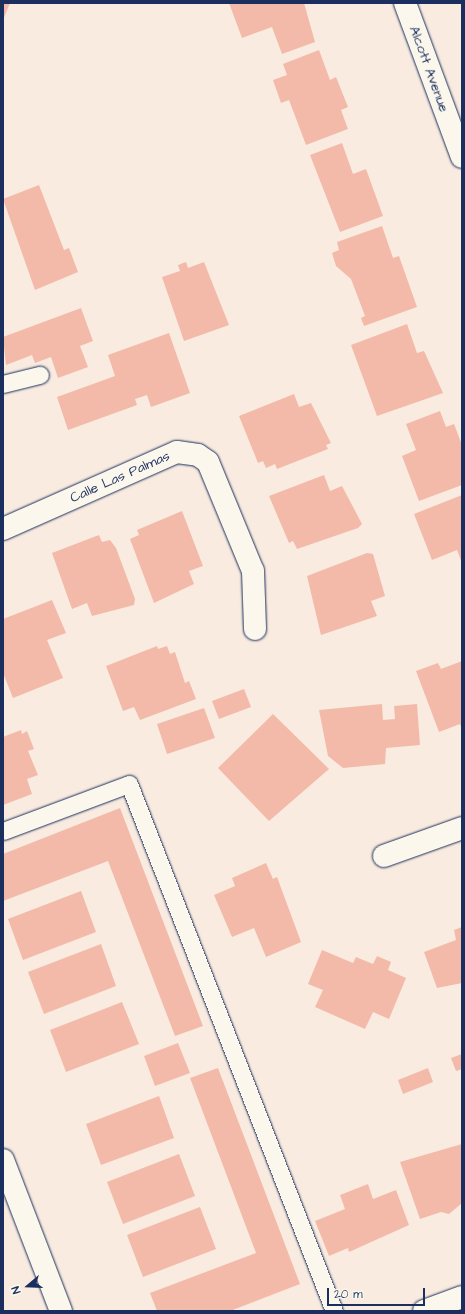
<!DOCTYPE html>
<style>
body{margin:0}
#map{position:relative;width:465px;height:1314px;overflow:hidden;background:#f9ebdf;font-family:"Architects Daughter",sans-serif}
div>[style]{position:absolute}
.building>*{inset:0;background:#f3baaa}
.roads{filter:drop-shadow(0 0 1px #1b2f5e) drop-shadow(0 0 1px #1b2f5e)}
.lane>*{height:17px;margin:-8.5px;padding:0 8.5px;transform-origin:8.5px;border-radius:8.5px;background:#fbf7ec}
.street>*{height:22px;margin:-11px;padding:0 11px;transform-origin:11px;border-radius:11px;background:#fbf7ec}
.secondary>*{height:22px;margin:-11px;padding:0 11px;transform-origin:11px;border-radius:11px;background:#fbf7ec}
span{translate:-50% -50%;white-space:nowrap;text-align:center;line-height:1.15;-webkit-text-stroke:3px #fbf7ec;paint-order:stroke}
.street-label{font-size:14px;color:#1b2f5e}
.frame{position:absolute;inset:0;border:4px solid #1b2f5e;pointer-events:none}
.north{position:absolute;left:8px;top:1266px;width:40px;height:40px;-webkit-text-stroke:3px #fbf7ec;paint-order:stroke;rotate:251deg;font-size:11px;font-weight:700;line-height:16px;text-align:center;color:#1b2f5e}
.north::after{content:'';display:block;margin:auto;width:14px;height:18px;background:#1b2f5e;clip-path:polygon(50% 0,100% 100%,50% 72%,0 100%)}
.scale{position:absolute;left:327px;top:1288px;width:98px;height:18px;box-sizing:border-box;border:2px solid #1b2f5e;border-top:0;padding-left:5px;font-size:12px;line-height:14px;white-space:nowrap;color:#1b2f5e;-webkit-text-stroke:3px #fbf7ec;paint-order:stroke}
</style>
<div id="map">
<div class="building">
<div style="clip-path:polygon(3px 3px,10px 3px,3px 20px)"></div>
<div style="clip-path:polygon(229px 3px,304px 3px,315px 42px,282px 54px,272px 27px,242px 38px)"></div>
<div style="clip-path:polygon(319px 50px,330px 80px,336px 77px,348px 107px,341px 110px,348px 129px,306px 145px,289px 100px,281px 103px,273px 80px,287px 75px,283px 64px)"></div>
<div style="clip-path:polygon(342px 143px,353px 174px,366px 169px,383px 216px,340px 232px,310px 155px)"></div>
<div style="clip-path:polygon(39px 185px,64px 250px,69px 248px,78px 272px,35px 290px,3px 199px)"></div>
<div style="clip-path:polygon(382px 226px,393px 258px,399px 256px,417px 307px,364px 326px,361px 318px,365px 316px,351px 279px,336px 266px,332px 253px,339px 250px,337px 242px)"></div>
<div style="clip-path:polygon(186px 262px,188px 268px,204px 262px,229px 325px,184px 341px,162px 277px,180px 271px,178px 265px)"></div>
<div style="clip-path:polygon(81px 308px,93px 341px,80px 346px,88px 367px,58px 378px,51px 357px,35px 363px,32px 355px,6px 365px,3px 337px)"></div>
<div style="clip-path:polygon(407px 324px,417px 353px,424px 351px,443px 393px,377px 416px,351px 345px)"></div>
<div style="clip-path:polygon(169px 333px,190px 393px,151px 407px,147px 395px,135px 399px,137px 405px,68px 430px,57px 397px,115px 376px,108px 355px)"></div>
<div style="clip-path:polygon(294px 394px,299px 407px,311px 403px,331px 443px,326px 445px,328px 449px,277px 469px,275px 464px,266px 468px,263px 461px,258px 463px,239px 416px)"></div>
<div style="clip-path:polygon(440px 411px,446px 427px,454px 424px,462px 445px,462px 485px,419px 501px,402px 456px,416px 450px,406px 424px)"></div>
<div style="clip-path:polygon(324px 475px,330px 491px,342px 486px,362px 524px,358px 528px,297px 549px,293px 541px,289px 543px,269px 496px)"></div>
<div style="clip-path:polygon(462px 495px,462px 563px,457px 550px,432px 560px,414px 514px)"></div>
<div style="clip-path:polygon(182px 511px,203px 566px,189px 571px,194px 584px,154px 603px,130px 539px,139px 535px,137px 530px)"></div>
<div style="clip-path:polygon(99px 535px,102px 542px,110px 540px,116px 548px,135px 599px,134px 605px,92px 616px,87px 603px,72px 609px,52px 553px)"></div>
<div style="clip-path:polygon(367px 553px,373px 554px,385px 596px,371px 601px,377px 616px,321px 635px,307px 576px)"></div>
<div style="clip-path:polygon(52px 600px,66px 633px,47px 640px,63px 678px,13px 698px,3px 673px,3px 619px)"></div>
<div style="clip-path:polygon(157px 646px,158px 649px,167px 646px,170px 654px,175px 652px,185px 683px,189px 681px,196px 699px,140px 720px,134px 707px,123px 711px,106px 666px)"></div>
<div style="clip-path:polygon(462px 661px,462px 730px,460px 724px,439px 732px,416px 671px,438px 663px,441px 669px)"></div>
<div style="clip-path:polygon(244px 689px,251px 707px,219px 719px,212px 701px)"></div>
<div style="clip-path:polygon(382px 704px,383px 720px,395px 719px,394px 706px,417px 704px,420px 745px,386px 748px,385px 764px,343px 768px,328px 756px,319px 710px)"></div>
<div style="clip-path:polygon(204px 708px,215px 738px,167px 754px,157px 724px)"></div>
<div style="clip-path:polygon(273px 714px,329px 769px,269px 821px,218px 768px)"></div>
<div style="clip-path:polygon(21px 730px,22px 734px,27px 731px,34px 749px,28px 751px,38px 775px,27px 779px,32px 794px,3px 805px,3px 737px)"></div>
<div style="clip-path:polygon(120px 808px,203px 1026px,175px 1036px,108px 861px,3px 901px,3px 854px)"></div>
<div style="clip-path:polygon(266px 863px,273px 879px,277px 877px,301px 942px,266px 957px,254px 928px,232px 937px,214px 895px,235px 886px,232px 878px)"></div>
<div style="clip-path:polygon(81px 891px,96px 932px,23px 960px,8px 919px)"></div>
<div style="clip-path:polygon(462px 927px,462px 983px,437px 988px,424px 952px,456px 940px,454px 930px)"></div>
<div style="clip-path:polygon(101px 944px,116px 986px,44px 1014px,28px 972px)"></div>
<div style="clip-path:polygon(322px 950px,353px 963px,356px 957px,373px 964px,377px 956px,391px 962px,388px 970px,406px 978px,389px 1019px,373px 1012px,365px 1029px,315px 1007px,323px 990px,308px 984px)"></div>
<div style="clip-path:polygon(122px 1002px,139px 1044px,66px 1072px,50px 1030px)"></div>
<div style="clip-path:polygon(178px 1043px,190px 1073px,155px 1086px,144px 1056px)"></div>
<div style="clip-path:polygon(462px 1054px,462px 1069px,456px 1071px,451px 1058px)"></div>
<div style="clip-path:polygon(218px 1068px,300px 1284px,230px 1311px,157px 1311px,150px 1293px,256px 1253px,190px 1078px)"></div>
<div style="clip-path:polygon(428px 1068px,433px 1082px,403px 1094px,398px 1080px)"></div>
<div style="clip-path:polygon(159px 1096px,174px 1138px,101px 1165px,86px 1124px)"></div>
<div style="clip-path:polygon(462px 1144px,462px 1203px,449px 1214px,441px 1212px,420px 1219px,400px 1162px)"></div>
<div style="clip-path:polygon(179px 1154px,195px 1196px,123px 1224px,107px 1182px)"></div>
<div style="clip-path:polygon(368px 1184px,373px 1199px,396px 1190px,409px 1225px,349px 1252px,348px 1248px,329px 1256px,315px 1221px,345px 1209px,340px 1195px)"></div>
<div style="clip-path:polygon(200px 1207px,216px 1249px,143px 1277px,127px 1235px)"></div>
</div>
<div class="roads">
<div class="lane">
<div style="left:3px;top:384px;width:38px;rotate:-14deg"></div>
<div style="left:3px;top:831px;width:134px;rotate:-20.5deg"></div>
<div style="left:129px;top:784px;width:565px;rotate:68.74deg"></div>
</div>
<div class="street">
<div style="left:405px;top:3px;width:164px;rotate:69.7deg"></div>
<div style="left:3px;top:529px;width:190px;rotate:-23.9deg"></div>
<div style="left:177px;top:452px;width:21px;rotate:8deg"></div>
<div style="left:198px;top:455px;width:12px;rotate:35deg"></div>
<div style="left:208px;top:462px;width:118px;rotate:67.6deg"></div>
<div style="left:253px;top:571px;width:58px;rotate:88deg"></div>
<div style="left:384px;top:856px;width:83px;rotate:-19.7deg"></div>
<div style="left:424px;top:1311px;width:40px;rotate:-20.2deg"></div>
</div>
<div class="secondary">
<div style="left:3px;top:1160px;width:162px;rotate:69deg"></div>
</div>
</div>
<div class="street-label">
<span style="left:429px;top:69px;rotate:70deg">Alcott Avenue</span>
<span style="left:120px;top:477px;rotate:-24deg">Calle Las Palmas</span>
</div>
<div class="frame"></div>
<div class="north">N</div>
<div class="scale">20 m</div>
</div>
